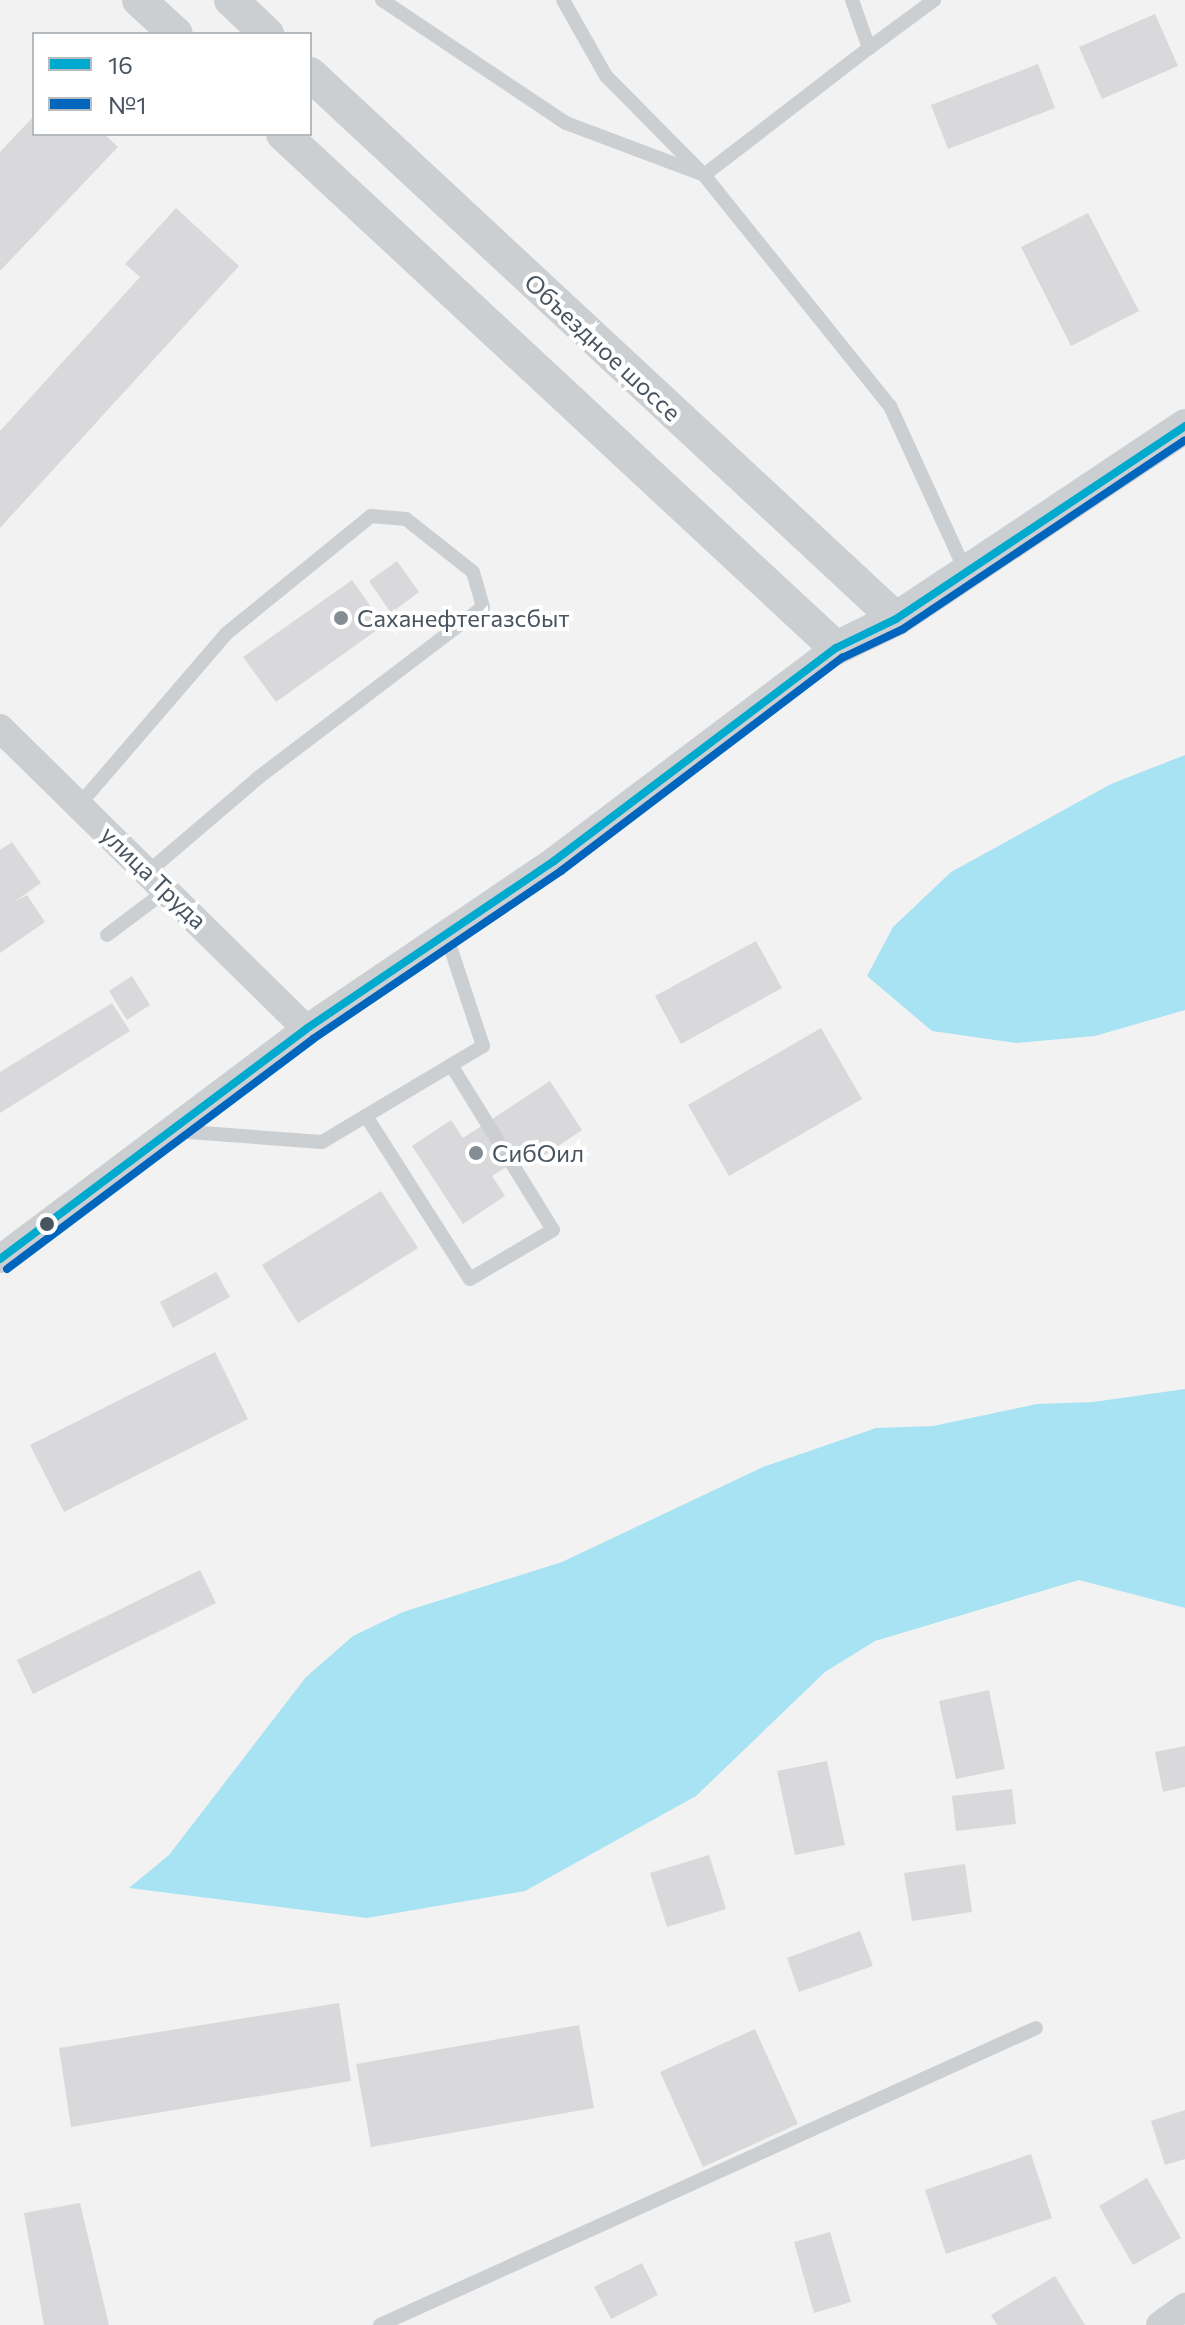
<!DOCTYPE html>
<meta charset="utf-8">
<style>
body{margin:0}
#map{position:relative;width:1185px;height:2325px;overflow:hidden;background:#f3f2f2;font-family:Commissioner,sans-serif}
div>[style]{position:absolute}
.water>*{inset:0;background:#a8e3f3}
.building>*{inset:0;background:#d9d9db}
.service>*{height:14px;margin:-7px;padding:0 7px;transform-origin:7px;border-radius:7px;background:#cccfd2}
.minor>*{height:28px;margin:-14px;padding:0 14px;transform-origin:14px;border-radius:14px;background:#cccfd2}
.tertiary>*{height:34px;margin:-17px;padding:0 17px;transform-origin:17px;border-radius:17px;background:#cccfd2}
.bus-1>*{height:8px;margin:-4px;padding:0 4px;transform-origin:4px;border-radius:4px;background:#00a9ce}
.bus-2>*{height:8px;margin:-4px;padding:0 4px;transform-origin:4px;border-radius:4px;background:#0065bd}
.dots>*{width:22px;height:22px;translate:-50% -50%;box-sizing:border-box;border:4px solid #fff;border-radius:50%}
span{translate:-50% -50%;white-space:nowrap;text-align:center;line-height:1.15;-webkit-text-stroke:8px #fff;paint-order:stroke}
.street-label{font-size:24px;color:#485561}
.poi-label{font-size:24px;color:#485561}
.left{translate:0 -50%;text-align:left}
.legend{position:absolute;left:32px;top:32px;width:280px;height:104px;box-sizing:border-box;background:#fff;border:2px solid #b6bbc0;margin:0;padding:10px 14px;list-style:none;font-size:24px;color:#485561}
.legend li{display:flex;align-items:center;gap:16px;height:40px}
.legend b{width:40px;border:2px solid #b6bbc0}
</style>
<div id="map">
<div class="water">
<div style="clip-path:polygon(1185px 755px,1185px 1010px,1095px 1036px,1016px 1043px,932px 1031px,867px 976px,893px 927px,951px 872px,1111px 784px)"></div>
<div style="clip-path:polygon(1185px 1389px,1185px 1608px,1079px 1580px,875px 1641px,825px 1672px,696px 1796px,525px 1891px,367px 1918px,129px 1888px,169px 1855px,306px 1677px,353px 1636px,403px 1612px,562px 1562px,763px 1467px,876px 1428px,933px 1426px,1037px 1404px,1093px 1402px)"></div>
</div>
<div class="building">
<div style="clip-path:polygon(1155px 14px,1178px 66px,1102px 99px,1079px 47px)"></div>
<div style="clip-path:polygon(1038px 64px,1055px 108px,948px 149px,931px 105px)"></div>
<div style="clip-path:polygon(34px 116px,34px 134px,104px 134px,118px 147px,0 271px,0 152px)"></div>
<div style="clip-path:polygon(176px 208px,239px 266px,0 528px,0 431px,140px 277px,125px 264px)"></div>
<div style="clip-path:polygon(1088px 213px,1139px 311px,1071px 346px,1021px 247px)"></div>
<div style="clip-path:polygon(397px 561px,419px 592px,391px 613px,369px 581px)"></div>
<div style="clip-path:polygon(352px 580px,384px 625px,276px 702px,243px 657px)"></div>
<div style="clip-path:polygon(12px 842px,41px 883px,14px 902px,27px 895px,45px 922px,0 953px,0 850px)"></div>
<div style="clip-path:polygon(756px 941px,782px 988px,681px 1044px,655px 996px)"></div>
<div style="clip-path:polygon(132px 976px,150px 1005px,127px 1020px,109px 991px)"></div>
<div style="clip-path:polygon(112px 1003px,130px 1031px,0 1113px,0 1072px)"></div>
<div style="clip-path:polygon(821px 1028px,862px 1099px,729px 1176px,688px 1105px)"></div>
<div style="clip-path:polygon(550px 1081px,582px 1130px,536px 1161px,530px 1152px,492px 1176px,505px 1196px,463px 1224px,412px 1146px,451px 1120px,463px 1138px)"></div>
<div style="clip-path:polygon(381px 1191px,418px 1248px,298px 1323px,262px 1265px)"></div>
<div style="clip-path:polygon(216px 1272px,230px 1297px,173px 1328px,160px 1302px)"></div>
<div style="clip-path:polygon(215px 1352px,248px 1419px,64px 1512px,30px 1445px)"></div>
<div style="clip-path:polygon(200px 1570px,216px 1603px,33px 1694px,17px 1660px)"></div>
<div style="clip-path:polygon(989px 1690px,1005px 1769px,956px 1779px,939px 1701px)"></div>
<div style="clip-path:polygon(1185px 1746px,1185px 1787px,1163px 1792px,1155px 1752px)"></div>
<div style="clip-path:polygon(827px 1761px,845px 1845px,795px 1855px,777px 1771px)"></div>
<div style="clip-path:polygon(1012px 1789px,1016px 1824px,956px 1831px,952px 1796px)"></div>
<div style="clip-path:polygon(709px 1855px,726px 1909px,667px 1927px,650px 1873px)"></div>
<div style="clip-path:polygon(965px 1864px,972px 1912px,912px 1921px,904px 1873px)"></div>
<div style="clip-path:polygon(860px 1931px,873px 1966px,799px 1992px,787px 1958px)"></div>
<div style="clip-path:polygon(339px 2003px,351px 2081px,71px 2127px,59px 2048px)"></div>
<div style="clip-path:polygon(579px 2025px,594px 2108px,371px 2147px,356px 2064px)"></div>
<div style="clip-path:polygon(755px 2029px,798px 2124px,703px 2167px,660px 2072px)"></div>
<div style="clip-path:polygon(1185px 2110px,1185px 2159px,1165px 2165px,1151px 2121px)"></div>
<div style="clip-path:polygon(1031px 2154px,1052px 2218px,946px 2254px,925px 2190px)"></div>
<div style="clip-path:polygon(1147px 2178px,1181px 2238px,1133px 2265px,1099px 2206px)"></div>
<div style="clip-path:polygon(80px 2203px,109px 2325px,44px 2325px,24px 2213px)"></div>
<div style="clip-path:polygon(830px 2232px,851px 2302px,814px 2313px,794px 2242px)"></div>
<div style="clip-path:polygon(642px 2263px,658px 2295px,611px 2319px,594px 2287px)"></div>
<div style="clip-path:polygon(1055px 2276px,1085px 2325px,997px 2325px,991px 2315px)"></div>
</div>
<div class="service">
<div style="left:382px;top:0;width:221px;rotate:33.8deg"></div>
<div style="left:566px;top:123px;width:147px;rotate:20.6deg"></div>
<div style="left:704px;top:175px;width:139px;rotate:-134.7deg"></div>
<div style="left:606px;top:76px;width:87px;rotate:-119.5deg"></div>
<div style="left:852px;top:0;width:51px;rotate:70.5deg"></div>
<div style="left:869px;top:48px;width:208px;rotate:142.4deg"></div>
<div style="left:704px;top:175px;width:297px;rotate:51.2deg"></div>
<div style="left:890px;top:406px;width:183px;rotate:65.4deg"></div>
<div style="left:869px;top:48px;width:81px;rotate:-36.4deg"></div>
<div style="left:79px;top:805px;width:227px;rotate:-49.3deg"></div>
<div style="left:227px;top:633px;width:186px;rotate:-39.1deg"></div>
<div style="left:371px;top:516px;width:35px;rotate:5deg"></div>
<div style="left:406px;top:519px;width:85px;rotate:38.3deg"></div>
<div style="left:473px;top:572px;width:36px;rotate:74deg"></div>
<div style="left:483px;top:607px;width:283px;rotate:142.8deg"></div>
<div style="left:258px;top:778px;width:145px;rotate:139.5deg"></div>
<div style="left:107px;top:935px;width:75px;rotate:-36.9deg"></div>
<div style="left:366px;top:1116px;width:193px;rotate:57.5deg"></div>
<div style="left:470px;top:1279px;width:96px;rotate:-30.6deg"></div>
<div style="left:553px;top:1230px;width:194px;rotate:-121.7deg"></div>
<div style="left:175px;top:1131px;width:147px;rotate:4.3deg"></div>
<div style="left:322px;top:1142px;width:187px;rotate:-30.8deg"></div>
<div style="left:483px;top:1046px;width:118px;rotate:-108.3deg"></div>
<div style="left:380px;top:2325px;width:720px;rotate:-24.36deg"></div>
</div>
<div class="minor">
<div style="left:0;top:728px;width:429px;rotate:44.5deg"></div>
<div style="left:0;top:1259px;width:383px;rotate:-36.9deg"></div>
<div style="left:306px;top:1029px;width:300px;rotate:-34.1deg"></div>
<div style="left:554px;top:861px;width:353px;rotate:-37.1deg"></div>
<div style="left:1160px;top:2325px;width:31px;rotate:-36deg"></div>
</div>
<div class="tertiary">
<div style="left:139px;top:0;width:50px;rotate:42.6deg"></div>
<div style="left:231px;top:0;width:50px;rotate:43.4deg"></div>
<div style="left:310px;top:74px;width:800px;rotate:42.92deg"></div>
<div style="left:283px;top:134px;width:755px;rotate:42.91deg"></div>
<div style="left:836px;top:648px;width:67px;rotate:-25.8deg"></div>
<div style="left:896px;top:619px;width:348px;rotate:-33.7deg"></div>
</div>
<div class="bus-1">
<div style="left:0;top:1259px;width:383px;rotate:-36.9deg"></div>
<div style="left:306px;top:1029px;width:300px;rotate:-34.1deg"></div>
<div style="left:554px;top:861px;width:353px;rotate:-37.1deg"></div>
<div style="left:836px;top:648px;width:67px;rotate:-25.8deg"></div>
<div style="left:896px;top:619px;width:348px;rotate:-33.7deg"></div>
</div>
<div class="bus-2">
<div style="left:7px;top:1269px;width:383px;rotate:-36.9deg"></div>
<div style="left:313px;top:1039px;width:300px;rotate:-34.1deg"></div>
<div style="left:561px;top:871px;width:353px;rotate:-37.2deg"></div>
<div style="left:842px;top:658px;width:68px;rotate:-25.4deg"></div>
<div style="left:903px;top:629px;width:339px;rotate:-33.8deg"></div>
</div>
<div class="dots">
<div style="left:341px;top:618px;background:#848c94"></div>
<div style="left:476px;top:1153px;background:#848c94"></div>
<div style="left:47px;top:1224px;background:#485561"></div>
</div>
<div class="street-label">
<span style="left:603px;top:347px;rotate:43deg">Объездное шоссе</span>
<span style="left:154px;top:877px;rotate:44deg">улица Труда</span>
</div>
<div class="poi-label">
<span class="left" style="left:357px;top:618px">Саханефтегазсбыт</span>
<span class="left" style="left:492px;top:1153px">СибОил</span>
</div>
<ul class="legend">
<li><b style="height:10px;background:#00a9ce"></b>16</li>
<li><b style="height:10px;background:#0065bd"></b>№1</li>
</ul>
</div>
